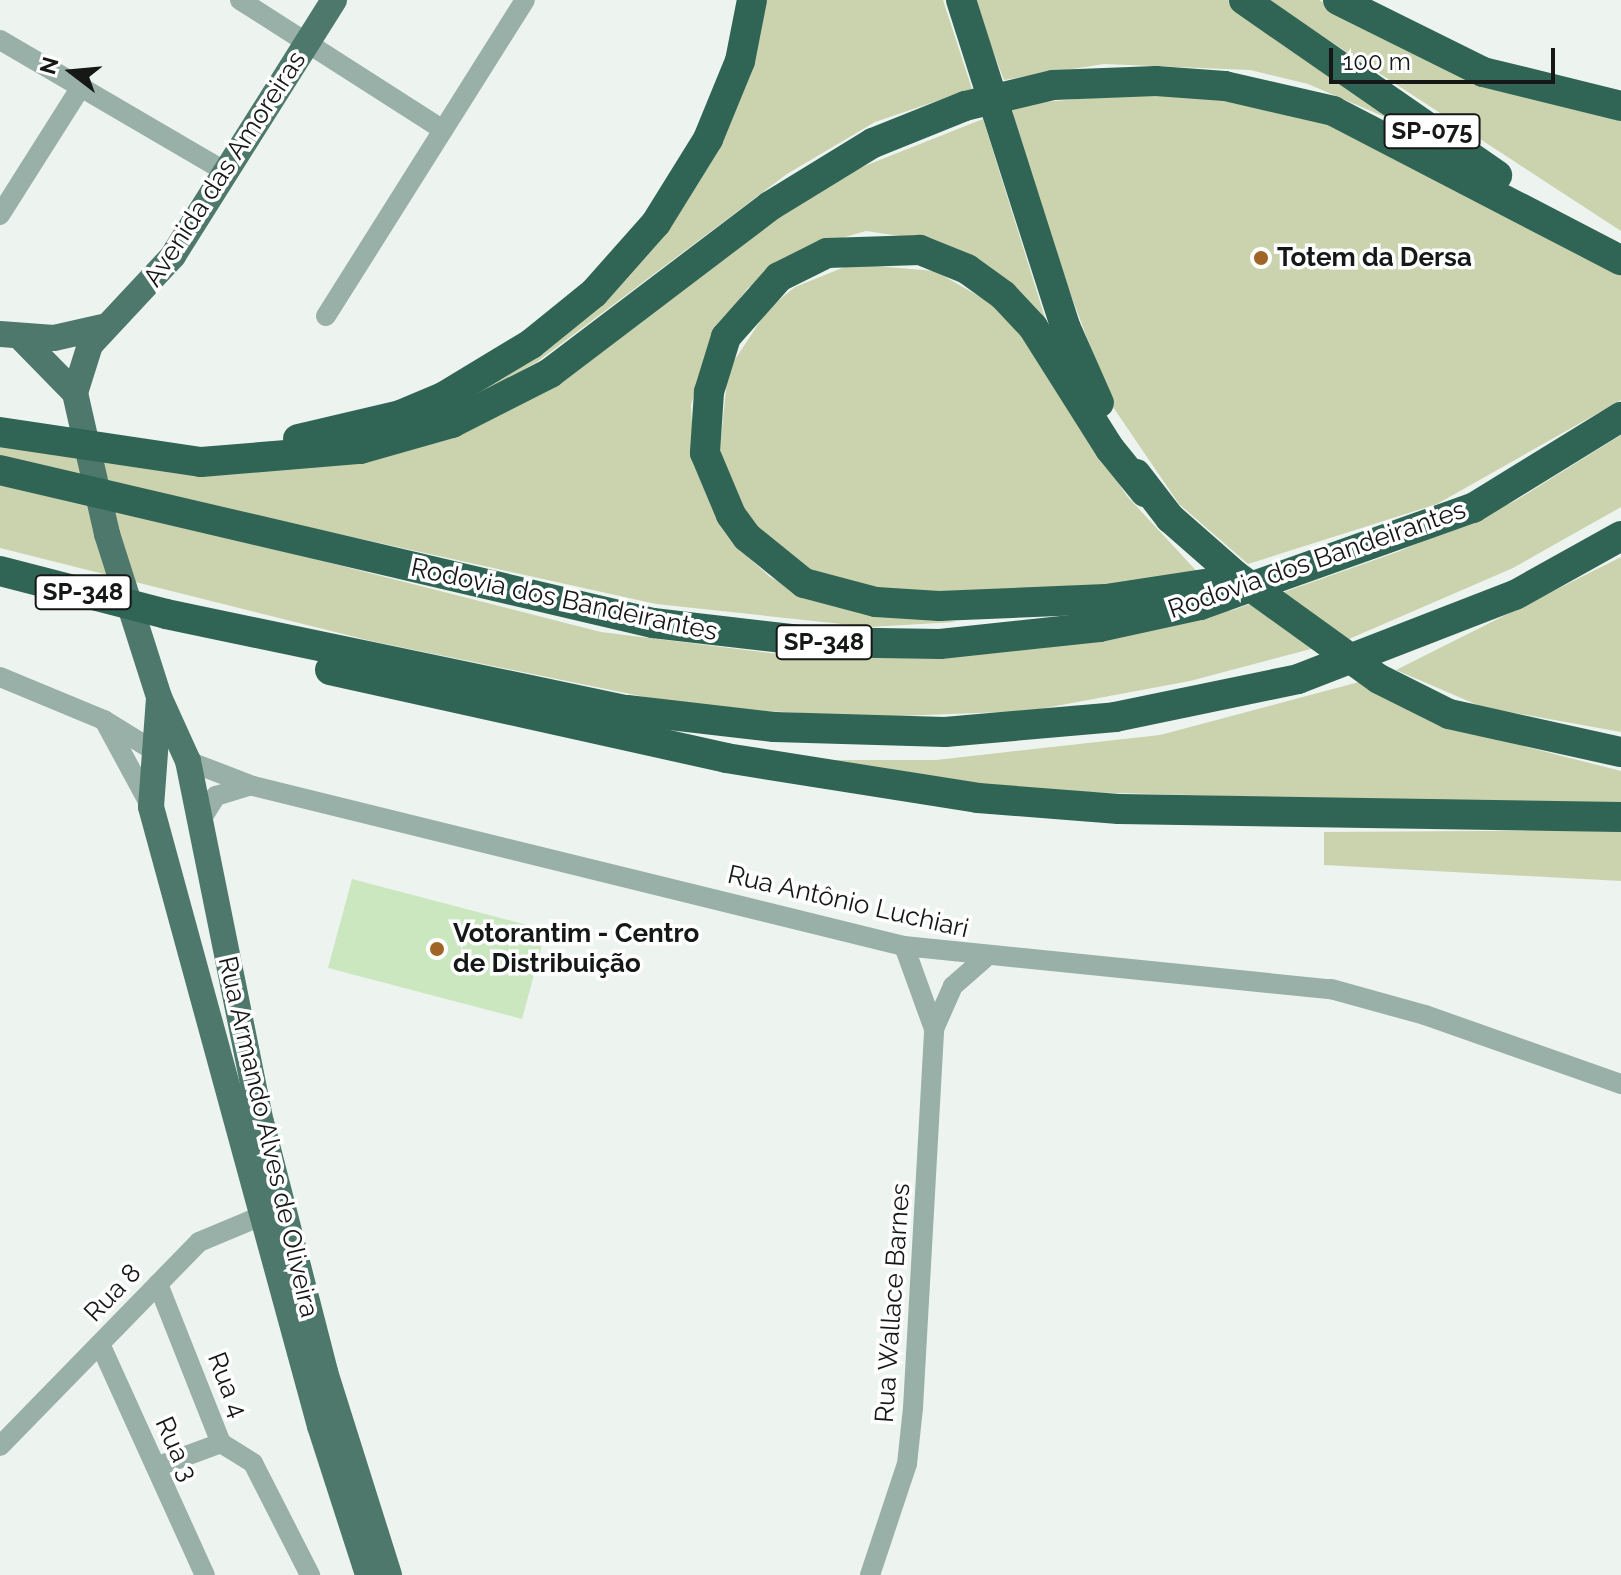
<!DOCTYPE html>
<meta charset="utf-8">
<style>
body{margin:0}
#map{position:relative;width:1621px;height:1575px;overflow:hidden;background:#edf4ef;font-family:Raleway,sans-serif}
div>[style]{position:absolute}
.green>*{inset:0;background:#cad2ae}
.building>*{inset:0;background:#cbe7bf}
.minor>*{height:20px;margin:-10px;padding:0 10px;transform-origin:10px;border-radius:10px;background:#99b0a8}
.major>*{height:26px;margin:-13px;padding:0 13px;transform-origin:13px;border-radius:13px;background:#4d786b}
.highway>*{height:30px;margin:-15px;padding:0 15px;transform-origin:15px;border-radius:15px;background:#306455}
.dots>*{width:22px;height:22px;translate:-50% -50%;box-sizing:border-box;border:4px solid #fff;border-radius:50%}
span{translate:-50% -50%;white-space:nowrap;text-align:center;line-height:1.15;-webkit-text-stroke:7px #fff;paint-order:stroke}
.shield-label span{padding:2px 6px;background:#fff;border:2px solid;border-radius:6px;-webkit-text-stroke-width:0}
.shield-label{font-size:24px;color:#151816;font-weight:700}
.street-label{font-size:26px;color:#151816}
.poi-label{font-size:26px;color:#151816;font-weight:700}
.left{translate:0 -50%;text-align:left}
.north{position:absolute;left:32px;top:32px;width:80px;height:80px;-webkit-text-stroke:6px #fff;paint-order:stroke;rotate:286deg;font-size:22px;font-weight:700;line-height:32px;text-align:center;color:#151816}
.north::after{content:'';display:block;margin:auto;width:28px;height:36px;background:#151816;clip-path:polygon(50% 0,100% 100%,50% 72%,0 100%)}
.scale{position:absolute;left:1329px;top:48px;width:226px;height:36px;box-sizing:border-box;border:4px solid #151816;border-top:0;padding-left:10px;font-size:24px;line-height:28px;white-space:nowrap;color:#151816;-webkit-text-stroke:6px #fff;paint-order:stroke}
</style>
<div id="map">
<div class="green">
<div style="clip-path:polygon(760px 0,943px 0,972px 89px,875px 122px,787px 174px,537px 362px,493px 387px,396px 424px,643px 251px)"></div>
<div style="clip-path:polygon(973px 0,1228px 0,1392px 120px,1308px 84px,1250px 70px,1104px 64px,1004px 80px)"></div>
<div style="clip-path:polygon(1267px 0,1319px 0,1396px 43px,1621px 116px,1621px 231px)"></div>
<div style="clip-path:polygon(1168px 91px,1305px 113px,1621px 274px,1621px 400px,1437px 504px,1248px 564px,1179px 504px,1113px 407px,1031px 189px,1011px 105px)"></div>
<div style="clip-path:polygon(983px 119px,1051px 337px,927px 240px,866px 231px,807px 248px,748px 288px,712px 335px,691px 405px,693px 444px,748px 557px,770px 577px,802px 593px,956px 622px,870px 627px,656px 604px,0 459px,0 440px,113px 461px,401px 451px,847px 173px)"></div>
<div style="clip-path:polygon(852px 264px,935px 271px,989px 302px,1017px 330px,1127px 496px,1202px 577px,1068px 592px,890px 594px,811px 573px,760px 535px,726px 477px,720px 448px,728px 370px,769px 308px,795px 287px)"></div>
<div style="clip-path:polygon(1621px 435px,1621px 507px,1513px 568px,1349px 639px,1190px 681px,1029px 711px,870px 717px,694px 707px,371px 641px,0 548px,0 479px,601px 632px,778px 654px,923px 656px,1044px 648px,1233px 610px,1400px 551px,1515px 501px)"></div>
<div style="clip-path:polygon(1621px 557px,1621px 732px,1482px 707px,1396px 670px)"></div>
<div style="clip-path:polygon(1359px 682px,1440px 725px,1621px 771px,1621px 807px,1009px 790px,821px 760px,936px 760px,1160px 735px)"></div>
<div style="clip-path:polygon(1621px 830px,1621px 881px,1324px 865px,1324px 832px)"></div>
</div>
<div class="building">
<div style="clip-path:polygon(352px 879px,546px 930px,522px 1019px,328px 968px)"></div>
</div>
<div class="minor">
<div style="left:240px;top:0;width:241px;rotate:32.6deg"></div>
<div style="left:0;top:40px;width:264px;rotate:30.3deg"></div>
<div style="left:0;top:215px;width:151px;rotate:-57.7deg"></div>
<div style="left:326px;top:316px;width:373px;rotate:-57.8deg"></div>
<div style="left:0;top:677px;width:113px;rotate:22.5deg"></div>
<div style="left:104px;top:720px;width:59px;rotate:31.8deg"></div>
<div style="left:104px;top:720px;width:99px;rotate:61.6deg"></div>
<div style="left:188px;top:761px;width:70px;rotate:21deg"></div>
<div style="left:253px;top:786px;width:670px;rotate:13.81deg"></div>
<div style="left:904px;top:946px;width:429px;rotate:5.8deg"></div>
<div style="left:1331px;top:989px;width:98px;rotate:15.5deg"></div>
<div style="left:1425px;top:1015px;width:208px;rotate:19.4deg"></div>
<div style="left:199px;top:823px;width:32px;rotate:-58deg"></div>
<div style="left:216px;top:796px;width:34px;rotate:-17deg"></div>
<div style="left:904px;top:946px;width:88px;rotate:70.1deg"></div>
<div style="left:158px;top:1284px;width:171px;rotate:68.4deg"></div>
<div style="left:221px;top:1443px;width:38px;rotate:32deg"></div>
<div style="left:253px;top:1463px;width:126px;rotate:63deg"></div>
<div style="left:100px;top:1344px;width:254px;rotate:65.6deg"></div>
<div style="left:0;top:1446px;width:285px;rotate:-45.7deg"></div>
<div style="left:199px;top:1242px;width:82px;rotate:-22.8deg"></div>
<div style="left:156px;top:1467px;width:69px;rotate:-20.3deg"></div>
<div style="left:870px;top:1575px;width:117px;rotate:-71.6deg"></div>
<div style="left:907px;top:1464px;width:56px;rotate:-83.9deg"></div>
<div style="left:913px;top:1408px;width:380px;rotate:-86.8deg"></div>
<div style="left:934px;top:1029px;width:47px;rotate:-66.2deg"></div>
<div style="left:953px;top:986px;width:41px;rotate:-41.1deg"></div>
</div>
<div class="major">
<div style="left:334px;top:0;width:302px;rotate:122.2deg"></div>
<div style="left:173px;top:256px;width:122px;rotate:133deg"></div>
<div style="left:90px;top:345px;width:50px;rotate:107.4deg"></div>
<div style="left:75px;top:393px;width:145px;rotate:77.2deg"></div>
<div style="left:107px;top:534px;width:171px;rotate:72.3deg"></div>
<div style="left:159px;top:697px;width:70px;rotate:65.6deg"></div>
<div style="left:188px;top:761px;width:368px;rotate:78.6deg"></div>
<div style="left:261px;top:1122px;width:258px;rotate:75.6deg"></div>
<div style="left:325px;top:1372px;width:213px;rotate:72.5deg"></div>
<div style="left:0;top:334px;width:54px;rotate:4.2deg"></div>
<div style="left:54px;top:338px;width:50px;rotate:-12.7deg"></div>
<div style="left:23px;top:340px;width:74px;rotate:45.5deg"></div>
<div style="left:159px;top:698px;width:109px;rotate:94.2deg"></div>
<div style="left:151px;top:807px;width:642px;rotate:74.73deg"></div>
<div style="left:320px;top:1426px;width:157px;rotate:72.1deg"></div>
</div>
<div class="highway">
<div style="left:961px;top:0;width:342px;rotate:72.3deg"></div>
<div style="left:1065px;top:326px;width:84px;rotate:66.2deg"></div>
<div style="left:1244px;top:0;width:308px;rotate:34.7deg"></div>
<div style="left:1338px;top:0;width:162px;rotate:26.4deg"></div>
<div style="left:1483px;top:72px;width:142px;rotate:13.8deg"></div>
<div style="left:0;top:432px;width:203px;rotate:8.5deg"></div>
<div style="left:201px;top:462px;width:160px;rotate:-4.7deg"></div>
<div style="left:360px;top:449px;width:96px;rotate:-15.8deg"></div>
<div style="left:452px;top:423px;width:110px;rotate:-27deg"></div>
<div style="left:550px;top:373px;width:276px;rotate:-37.2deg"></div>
<div style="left:770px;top:206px;width:121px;rotate:-31.5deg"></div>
<div style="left:873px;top:143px;width:99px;rotate:-21.9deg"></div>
<div style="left:965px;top:106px;width:90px;rotate:-13.4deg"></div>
<div style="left:1053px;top:85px;width:103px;rotate:-2.2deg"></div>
<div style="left:1156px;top:81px;width:69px;rotate:4.1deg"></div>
<div style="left:1225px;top:86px;width:111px;rotate:13deg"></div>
<div style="left:1333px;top:111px;width:324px;rotate:27.4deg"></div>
<div style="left:298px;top:439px;width:105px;rotate:-13.2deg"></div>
<div style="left:400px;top:415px;width:47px;rotate:-22.7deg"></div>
<div style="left:443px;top:397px;width:103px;rotate:-31.1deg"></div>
<div style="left:531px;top:344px;width:81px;rotate:-39deg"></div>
<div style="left:594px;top:293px;width:94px;rotate:-48.5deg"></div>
<div style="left:656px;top:223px;width:99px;rotate:-58.2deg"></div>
<div style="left:708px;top:139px;width:84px;rotate:-67.7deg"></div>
<div style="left:740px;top:61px;width:62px;rotate:-78.9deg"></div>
<div style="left:0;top:470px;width:671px;rotate:13.19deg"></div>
<div style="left:653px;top:623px;width:165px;rotate:6.6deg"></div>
<div style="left:817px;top:642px;width:123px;rotate:0.9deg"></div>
<div style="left:940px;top:644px;width:160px;rotate:-6.1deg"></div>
<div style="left:1099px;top:627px;width:103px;rotate:-12.3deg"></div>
<div style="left:1200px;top:605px;width:290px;rotate:-19.6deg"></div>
<div style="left:1473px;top:508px;width:174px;rotate:-31.6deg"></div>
<div style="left:1136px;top:474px;width:56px;rotate:52.3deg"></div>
<div style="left:1170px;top:518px;width:88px;rotate:41.3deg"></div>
<div style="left:1236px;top:576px;width:176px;rotate:35.8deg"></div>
<div style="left:1379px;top:679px;width:78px;rotate:26.6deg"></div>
<div style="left:1449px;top:714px;width:176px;rotate:12.5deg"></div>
<div style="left:1145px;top:492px;width:55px;rotate:-129.1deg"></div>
<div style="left:1110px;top:449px;width:144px;rotate:-122.3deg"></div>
<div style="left:1033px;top:327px;width:44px;rotate:-133.2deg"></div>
<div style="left:1003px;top:295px;width:44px;rotate:-144.2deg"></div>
<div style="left:967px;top:269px;width:51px;rotate:-158deg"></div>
<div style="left:920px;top:250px;width:93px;rotate:178.2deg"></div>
<div style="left:827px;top:253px;width:54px;rotate:153.4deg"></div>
<div style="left:779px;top:277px;width:80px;rotate:131.5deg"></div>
<div style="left:726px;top:337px;width:58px;rotate:107.2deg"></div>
<div style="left:709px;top:392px;width:61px;rotate:93.8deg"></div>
<div style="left:705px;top:453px;width:67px;rotate:67.2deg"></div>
<div style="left:731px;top:515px;width:27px;rotate:54deg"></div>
<div style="left:747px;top:537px;width:73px;rotate:38.9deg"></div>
<div style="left:804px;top:583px;width:74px;rotate:14.8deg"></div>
<div style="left:876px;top:602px;width:63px;rotate:3.6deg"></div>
<div style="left:939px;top:606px;width:167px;rotate:-2.4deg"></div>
<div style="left:1106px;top:599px;width:114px;rotate:-8.6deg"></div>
<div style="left:0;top:571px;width:171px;rotate:14.5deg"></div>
<div style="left:166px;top:614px;width:471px;rotate:11.8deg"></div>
<div style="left:627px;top:710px;width:148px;rotate:6.6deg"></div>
<div style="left:774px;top:727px;width:171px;rotate:1.7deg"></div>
<div style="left:945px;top:732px;width:171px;rotate:-5deg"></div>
<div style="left:1115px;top:717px;width:187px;rotate:-11.7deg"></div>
<div style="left:1298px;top:679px;width:233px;rotate:-21.2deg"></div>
<div style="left:1515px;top:595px;width:121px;rotate:-29.1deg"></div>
<div style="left:330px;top:670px;width:406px;rotate:12.5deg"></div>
<div style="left:726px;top:758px;width:255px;rotate:9deg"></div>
<div style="left:978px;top:798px;width:141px;rotate:4.5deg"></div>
<div style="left:1119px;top:809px;width:502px;rotate:0.91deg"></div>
</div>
<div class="dots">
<div style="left:1261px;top:258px;background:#a06526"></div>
<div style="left:437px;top:949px;background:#a06526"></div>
</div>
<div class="shield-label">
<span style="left:1432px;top:131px">SP-075</span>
<span style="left:83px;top:592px">SP-348</span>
<span style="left:824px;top:642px">SP-348</span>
</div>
<div class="street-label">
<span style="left:225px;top:169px;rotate:-57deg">Avenida das Amoreiras</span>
<span style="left:1317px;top:560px;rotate:-19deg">Rodovia dos Bandeirantes</span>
<span style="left:564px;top:600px;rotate:12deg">Rodovia dos Bandeirantes</span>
<span style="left:848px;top:902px;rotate:13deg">Rua Antônio Luchiari</span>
<span style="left:268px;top:1137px;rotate:77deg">Rua Armando Alves de Oliveira</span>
<span style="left:113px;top:1293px;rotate:-46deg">Rua 8</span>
<span style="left:893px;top:1303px;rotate:-86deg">Rua Wallace Barnes</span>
<span style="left:227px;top:1385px;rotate:69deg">Rua 4</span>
<span style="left:176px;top:1449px;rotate:66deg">Rua 3</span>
</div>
<div class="poi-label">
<span class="left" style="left:1277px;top:258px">Totem da Dersa</span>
<span class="left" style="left:453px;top:949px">Votorantim - Centro<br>de Distribuição</span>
</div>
<div class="north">N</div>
<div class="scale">100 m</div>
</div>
